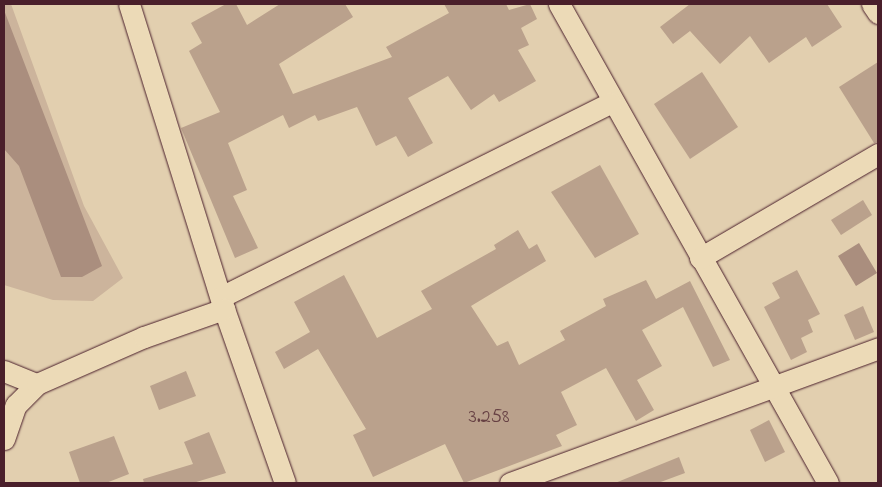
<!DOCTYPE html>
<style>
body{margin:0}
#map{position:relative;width:882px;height:487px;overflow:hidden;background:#e2cfaf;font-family:"Indie Flower",sans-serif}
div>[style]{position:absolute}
.green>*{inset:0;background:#ccb49c}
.water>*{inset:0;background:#aa8e7e}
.building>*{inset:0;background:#baa18c}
.roads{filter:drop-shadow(0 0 1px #4a1f2b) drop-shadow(0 0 1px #4a1f2b)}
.minor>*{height:21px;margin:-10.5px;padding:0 10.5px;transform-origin:10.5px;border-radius:10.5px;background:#ecdab7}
span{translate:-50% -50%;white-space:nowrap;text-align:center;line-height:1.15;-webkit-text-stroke:4px #ecdab7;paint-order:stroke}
.number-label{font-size:20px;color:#664043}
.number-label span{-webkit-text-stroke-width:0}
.frame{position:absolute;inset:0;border:5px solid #4a1f2b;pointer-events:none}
</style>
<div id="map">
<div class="green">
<div style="clip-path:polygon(4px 4px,11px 4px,84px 206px,123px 278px,93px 301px,53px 300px,4px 285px)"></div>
</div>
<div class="water">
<div style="clip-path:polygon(4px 10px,102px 266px,82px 277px,61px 277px,19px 166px,4px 149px)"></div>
<div style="clip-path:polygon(859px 243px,877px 273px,856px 286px,838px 256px)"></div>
</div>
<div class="building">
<div style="clip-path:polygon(226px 4px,236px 4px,247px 25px,280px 4px,345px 4px,353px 17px,279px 64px,293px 94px,392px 57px,386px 47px,449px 13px,444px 4px,506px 4px,509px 10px,530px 4px,537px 19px,521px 28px,529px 45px,518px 50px,536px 81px,499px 102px,494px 94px,471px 110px,448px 76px,408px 98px,433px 143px,408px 157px,396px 136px,376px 146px,357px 107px,318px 121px,315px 115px,289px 128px,283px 115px,228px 143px,247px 190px,233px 196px,258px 248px,235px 258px,181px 128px,220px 112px,189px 51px,202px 43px,191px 23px)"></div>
<div style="clip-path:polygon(690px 4px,827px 4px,842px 27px,812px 47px,806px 37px,769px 63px,750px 36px,720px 64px,690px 31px,673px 44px,660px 27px)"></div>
<div style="clip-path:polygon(878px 62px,878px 142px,874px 143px,839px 87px)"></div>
<div style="clip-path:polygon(702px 72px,738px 127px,690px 159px,654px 104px)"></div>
<div style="clip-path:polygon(600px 165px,639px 234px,595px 258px,551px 192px)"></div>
<div style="clip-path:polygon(863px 200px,872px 215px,841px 235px,831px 220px)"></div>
<div style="clip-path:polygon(518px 230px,529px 249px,537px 244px,546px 261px,471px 306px,497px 346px,508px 341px,519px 365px,565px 340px,560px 331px,606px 306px,603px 299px,646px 280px,656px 299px,690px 281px,730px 360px,713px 367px,683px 307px,642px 330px,662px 366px,637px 380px,654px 410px,636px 421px,606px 368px,561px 392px,577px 425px,556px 435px,562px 446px,464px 483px,445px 444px,373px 477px,353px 435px,366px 429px,318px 349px,284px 369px,275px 352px,310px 332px,294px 302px,344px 275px,377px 338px,432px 309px,421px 291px,496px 249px,494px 245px)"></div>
<div style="clip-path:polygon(797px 270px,820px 314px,808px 320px,813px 332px,801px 338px,807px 352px,791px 360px,764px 307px,780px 298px,772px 283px)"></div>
<div style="clip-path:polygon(863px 306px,874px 332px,855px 340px,844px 315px)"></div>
<div style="clip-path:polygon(186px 371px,196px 396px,159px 410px,150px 386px)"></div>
<div style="clip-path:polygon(769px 420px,785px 452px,765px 462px,750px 430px)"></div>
<div style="clip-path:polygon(209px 432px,226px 473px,193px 483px,144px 483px,143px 479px,193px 464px,184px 442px)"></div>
<div style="clip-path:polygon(114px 436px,129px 474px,106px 483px,80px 483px,69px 452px)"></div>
<div style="clip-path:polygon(679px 457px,685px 473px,658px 483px,615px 483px)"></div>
</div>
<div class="roads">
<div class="minor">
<div style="left:129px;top:4px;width:319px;rotate:72.7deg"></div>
<div style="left:224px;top:309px;width:184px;rotate:70.7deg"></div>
<div style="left:559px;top:4px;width:549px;rotate:60.68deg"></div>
<div style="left:872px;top:4px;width:11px;rotate:56deg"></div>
<div style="left:700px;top:258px;width:206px;rotate:-30.3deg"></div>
<div style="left:221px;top:297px;width:435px;rotate:-26.5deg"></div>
<div style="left:4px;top:371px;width:35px;rotate:22deg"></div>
<div style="left:4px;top:439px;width:36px;rotate:-71deg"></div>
<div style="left:16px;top:405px;width:30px;rotate:-45deg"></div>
<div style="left:37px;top:384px;width:117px;rotate:-23.7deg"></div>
<div style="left:144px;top:337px;width:85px;rotate:-19.3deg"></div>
<div style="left:510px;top:483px;width:392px;rotate:-20.1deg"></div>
</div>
</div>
<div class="number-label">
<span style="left:489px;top:417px">3.258</span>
</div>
<div class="frame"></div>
</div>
